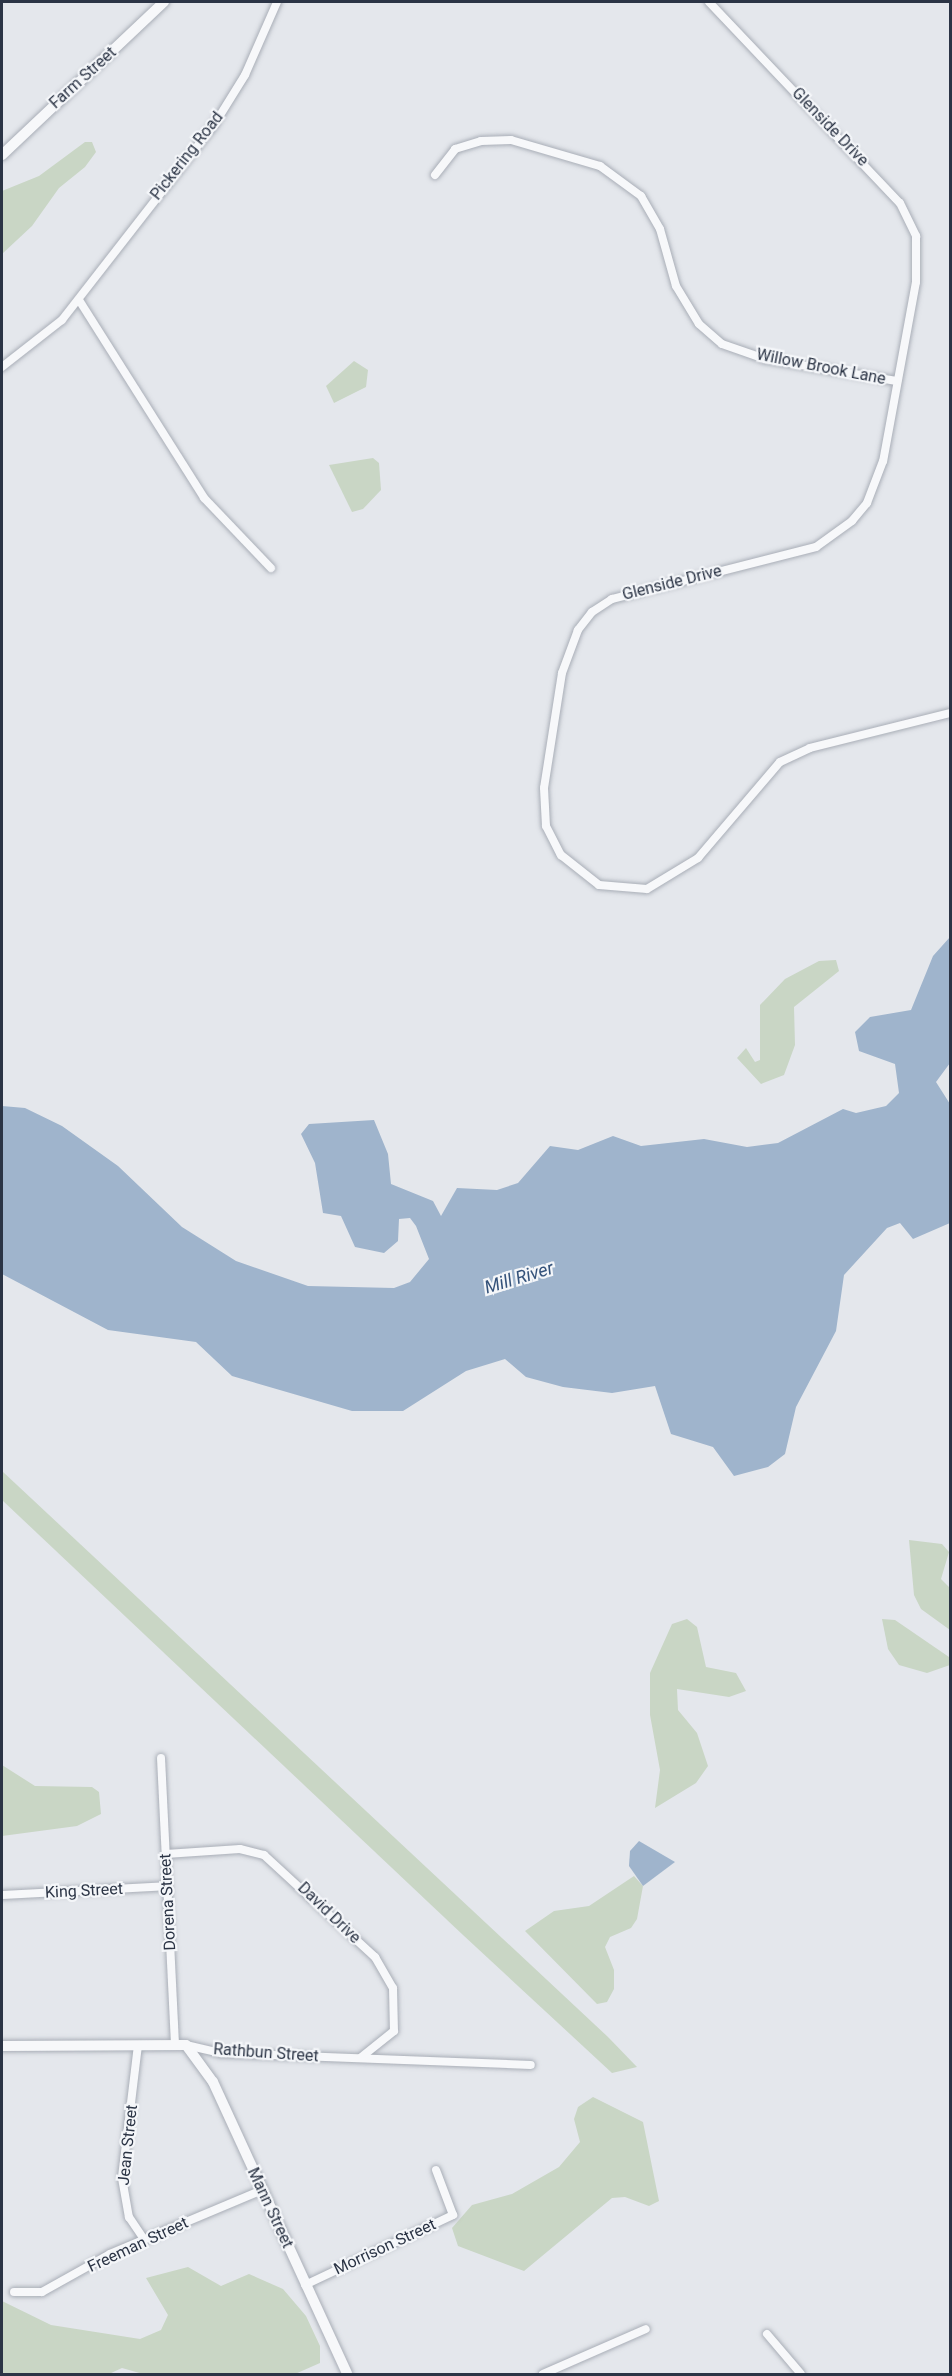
<!DOCTYPE html>
<style>
body{margin:0}
#map{position:relative;width:952px;height:2376px;overflow:hidden;background:#e4e7ec;font-family:Roboto,sans-serif}
div>[style]{position:absolute}
.green>*{inset:0;background:#c9d6c5}
.water>*{inset:0;background:#9fb4cc}
.roads{filter:drop-shadow(0 0 2px #a9aeb7) drop-shadow(0 0 2px #a9aeb7)}
.minor>*{height:8px;margin:-4px;padding:0 4px;transform-origin:4px;border-radius:4px;background:#f7f8fa}
.tertiary>*{height:10px;margin:-5px;padding:0 5px;transform-origin:5px;border-radius:5px;background:#f7f8fa}
span{translate:-50% -50%;white-space:nowrap;text-align:center;line-height:1.15;-webkit-text-stroke:4.5px #f4f6f9;paint-order:stroke}
.street-label{font-size:16px;color:#2b3445}
.water-label{font-size:18px;color:#34527a;font-style:italic}
.frame{position:absolute;inset:0;border:3px solid #2b3445;pointer-events:none}
</style>
<div id="map">
<div class="green">
<div style="clip-path:polygon(85px 142px,92px 142px,96px 152px,85px 167px,59px 188px,32px 226px,2px 254px,2px 191px,39px 176px)"></div>
<div style="clip-path:polygon(354px 361px,368px 370px,366px 387px,334px 403px,326px 386px)"></div>
<div style="clip-path:polygon(373px 458px,379px 463px,381px 490px,363px 509px,352px 512px,329px 465px)"></div>
<div style="clip-path:polygon(836px 960px,839px 971px,794px 1007px,795px 1045px,784px 1075px,761px 1084px,737px 1058px,746px 1048px,755px 1062px,760px 1060px,760px 1005px,785px 979px,819px 961px)"></div>
<div style="clip-path:polygon(2px 1471px,608px 2037px,637px 2067px,612px 2073px,463px 1935px,2px 1500px)"></div>
<div style="clip-path:polygon(909px 1540px,942px 1544px,949px 1552px,941px 1579px,950px 1588px,950px 1630px,921px 1609px,914px 1595px)"></div>
<div style="clip-path:polygon(687px 1619px,697px 1627px,706px 1667px,736px 1673px,746px 1691px,729px 1697px,677px 1689px,678px 1710px,697px 1733px,708px 1766px,696px 1783px,655px 1808px,660px 1770px,650px 1715px,650px 1673px,672px 1624px)"></div>
<div style="clip-path:polygon(882px 1619px,895px 1620px,949px 1657px,950px 1665px,927px 1673px,899px 1665px,888px 1649px)"></div>
<div style="clip-path:polygon(2px 1765px,35px 1786px,92px 1787px,99px 1792px,101px 1814px,77px 1826px,2px 1836px)"></div>
<div style="clip-path:polygon(634px 1876px,643px 1886px,637px 1919px,631px 1928px,610px 1937px,605px 1947px,614px 1970px,614px 1989px,607px 2002px,597px 2004px,525px 1931px,554px 1911px,589px 1906px)"></div>
<div style="clip-path:polygon(593px 2097px,643px 2122px,659px 2201px,649px 2206px,625px 2197px,612px 2198px,524px 2271px,458px 2246px,452px 2228px,472px 2205px,512px 2194px,559px 2167px,580px 2142px,574px 2119px,578px 2107px)"></div>
<div style="clip-path:polygon(188px 2267px,221px 2286px,249px 2274px,283px 2289px,306px 2316px,320px 2346px,320px 2363px,295px 2374px,143px 2374px,122px 2368px,109px 2374px,2px 2374px,2px 2301px,51px 2325px,140px 2339px,161px 2330px,168px 2315px,146px 2278px)"></div>
</div>
<div class="water">
<div style="clip-path:polygon(950px 937px,950px 1063px,936px 1082px,950px 1104px,950px 1223px,913px 1239px,900px 1223px,887px 1228px,844px 1275px,836px 1331px,796px 1407px,785px 1454px,768px 1467px,734px 1476px,713px 1447px,671px 1434px,655px 1386px,612px 1393px,563px 1387px,526px 1377px,505px 1359px,466px 1371px,403px 1411px,352px 1411px,232px 1376px,196px 1342px,108px 1330px,2px 1274px,2px 1106px,25px 1108px,62px 1126px,118px 1166px,182px 1227px,236px 1261px,308px 1286px,394px 1288px,410px 1282px,429px 1259px,416px 1226px,410px 1218px,399px 1219px,398px 1241px,384px 1253px,355px 1247px,341px 1216px,323px 1213px,315px 1163px,301px 1134px,309px 1124px,374px 1120px,388px 1154px,391px 1184px,433px 1201px,441px 1216px,457px 1188px,497px 1190px,518px 1183px,550px 1146px,578px 1150px,613px 1136px,641px 1146px,704px 1139px,747px 1147px,778px 1143px,843px 1109px,856px 1113px,886px 1106px,899px 1093px,895px 1064px,859px 1051px,855px 1032px,870px 1017px,911px 1010px,933px 956px)"></div>
<div style="clip-path:polygon(639px 1841px,675px 1862px,643px 1886px,629px 1866px,630px 1851px)"></div>
</div>
<div class="roads">
<div class="minor">
<div style="left:709px;top:2px;width:277px;rotate:46.5deg"></div>
<div style="left:900px;top:203px;width:37px;rotate:64deg"></div>
<div style="left:916px;top:236px;width:46px;rotate:90deg"></div>
<div style="left:916px;top:282px;width:182px;rotate:100.4deg"></div>
<div style="left:883px;top:461px;width:45px;rotate:110.9deg"></div>
<div style="left:867px;top:503px;width:23px;rotate:130deg"></div>
<div style="left:852px;top:521px;width:44px;rotate:144.2deg"></div>
<div style="left:816px;top:547px;width:211px;rotate:165.7deg"></div>
<div style="left:612px;top:599px;width:24px;rotate:147deg"></div>
<div style="left:592px;top:612px;width:23px;rotate:128deg"></div>
<div style="left:578px;top:630px;width:46px;rotate:110.4deg"></div>
<div style="left:562px;top:673px;width:116px;rotate:98.9deg"></div>
<div style="left:544px;top:788px;width:38px;rotate:87deg"></div>
<div style="left:546px;top:826px;width:33px;rotate:63deg"></div>
<div style="left:561px;top:855px;width:48px;rotate:38.3deg"></div>
<div style="left:599px;top:885px;width:48px;rotate:4.8deg"></div>
<div style="left:647px;top:889px;width:60px;rotate:-31.3deg"></div>
<div style="left:698px;top:858px;width:126px;rotate:-49.5deg"></div>
<div style="left:780px;top:762px;width:33px;rotate:-25deg"></div>
<div style="left:810px;top:748px;width:144px;rotate:-14deg"></div>
<div style="left:435px;top:175px;width:33px;rotate:-52deg"></div>
<div style="left:455px;top:149px;width:27px;rotate:-17deg"></div>
<div style="left:481px;top:141px;width:30px;rotate:-2deg"></div>
<div style="left:511px;top:140px;width:93px;rotate:16.3deg"></div>
<div style="left:600px;top:166px;width:51px;rotate:36.2deg"></div>
<div style="left:641px;top:196px;width:38px;rotate:60deg"></div>
<div style="left:660px;top:229px;width:59px;rotate:74.3deg"></div>
<div style="left:676px;top:286px;width:44px;rotate:58.8deg"></div>
<div style="left:699px;top:324px;width:30px;rotate:41deg"></div>
<div style="left:722px;top:344px;width:46px;rotate:19.2deg"></div>
<div style="left:765px;top:359px;width:134px;rotate:9.5deg"></div>
<div style="left:79px;top:300px;width:234px;rotate:57.7deg"></div>
<div style="left:204px;top:498px;width:97px;rotate:46.3deg"></div>
<div style="left:2px;top:367px;width:76px;rotate:-38.1deg"></div>
<div style="left:62px;top:320px;width:247px;rotate:-52.1deg"></div>
<div style="left:214px;top:125px;width:59px;rotate:-58.2deg"></div>
<div style="left:245px;top:75px;width:80px;rotate:-66.3deg"></div>
<div style="left:161px;top:1758px;width:287px;rotate:87.2deg"></div>
<div style="left:166px;top:1854px;width:74px;rotate:-3.9deg"></div>
<div style="left:240px;top:1849px;width:25px;rotate:14deg"></div>
<div style="left:264px;top:1855px;width:151px;rotate:42.6deg"></div>
<div style="left:375px;top:1957px;width:36px;rotate:60deg"></div>
<div style="left:393px;top:1988px;width:43px;rotate:88.7deg"></div>
<div style="left:394px;top:2031px;width:43px;rotate:141.5deg"></div>
<div style="left:2px;top:1895px;width:164px;rotate:-3.1deg"></div>
<div style="left:138px;top:2045px;width:134px;rotate:96.9deg"></div>
<div style="left:122px;top:2178px;width:40px;rotate:80deg"></div>
<div style="left:129px;top:2217px;width:27px;rotate:56deg"></div>
<div style="left:186px;top:2045px;width:36px;rotate:13deg"></div>
<div style="left:221px;top:2053px;width:310px;rotate:2.2deg"></div>
<div style="left:305px;top:2285px;width:164px;rotate:-25.3deg"></div>
<div style="left:453px;top:2215px;width:48px;rotate:-110.7deg"></div>
<div style="left:14px;top:2292px;width:28px"></div>
<div style="left:42px;top:2292px;width:78px;rotate:-29.2deg"></div>
<div style="left:110px;top:2254px;width:165px;rotate:-22.8deg"></div>
<div style="left:767px;top:2334px;width:52px;rotate:49.6deg"></div>
<div style="left:543px;top:2374px;width:112px;rotate:-23.6deg"></div>
</div>
<div class="tertiary">
<div style="left:2px;top:155px;width:223px;rotate:-43.4deg"></div>
<div style="left:2px;top:2046px;width:184px;rotate:-0.3deg"></div>
<div style="left:186px;top:2045px;width:46px;rotate:53.9deg"></div>
<div style="left:213px;top:2082px;width:321px;rotate:65.3deg"></div>
</div>
</div>
<div class="street-label">
<span style="left:83px;top:78px;rotate:-42deg">Farm Street</span>
<span style="left:830px;top:127px;rotate:46deg">Glenside Drive</span>
<span style="left:187px;top:156px;rotate:-52deg">Pickering Road</span>
<span style="left:821px;top:367px;rotate:11deg">Willow Brook Lane</span>
<span style="left:672px;top:583px;rotate:-14deg">Glenside Drive</span>
<span style="left:84px;top:1891px;rotate:-3deg">King Street</span>
<span style="left:168px;top:1902px;rotate:-93deg">Dorena Street</span>
<span style="left:329px;top:1913px;rotate:44deg">David Drive</span>
<span style="left:266px;top:2053px;rotate:4deg">Rathbun Street</span>
<span style="left:128px;top:2145px;rotate:-84deg">Jean Street</span>
<span style="left:270px;top:2208px;rotate:65deg">Mann Street</span>
<span style="left:138px;top:2245px;rotate:-25deg">Freeman Street</span>
<span style="left:385px;top:2247px;rotate:-25deg">Morrison Street</span>
</div>
<div class="water-label">
<span style="left:519px;top:1278px;rotate:-17deg">Mill River</span>
</div>
<div class="frame"></div>
</div>
